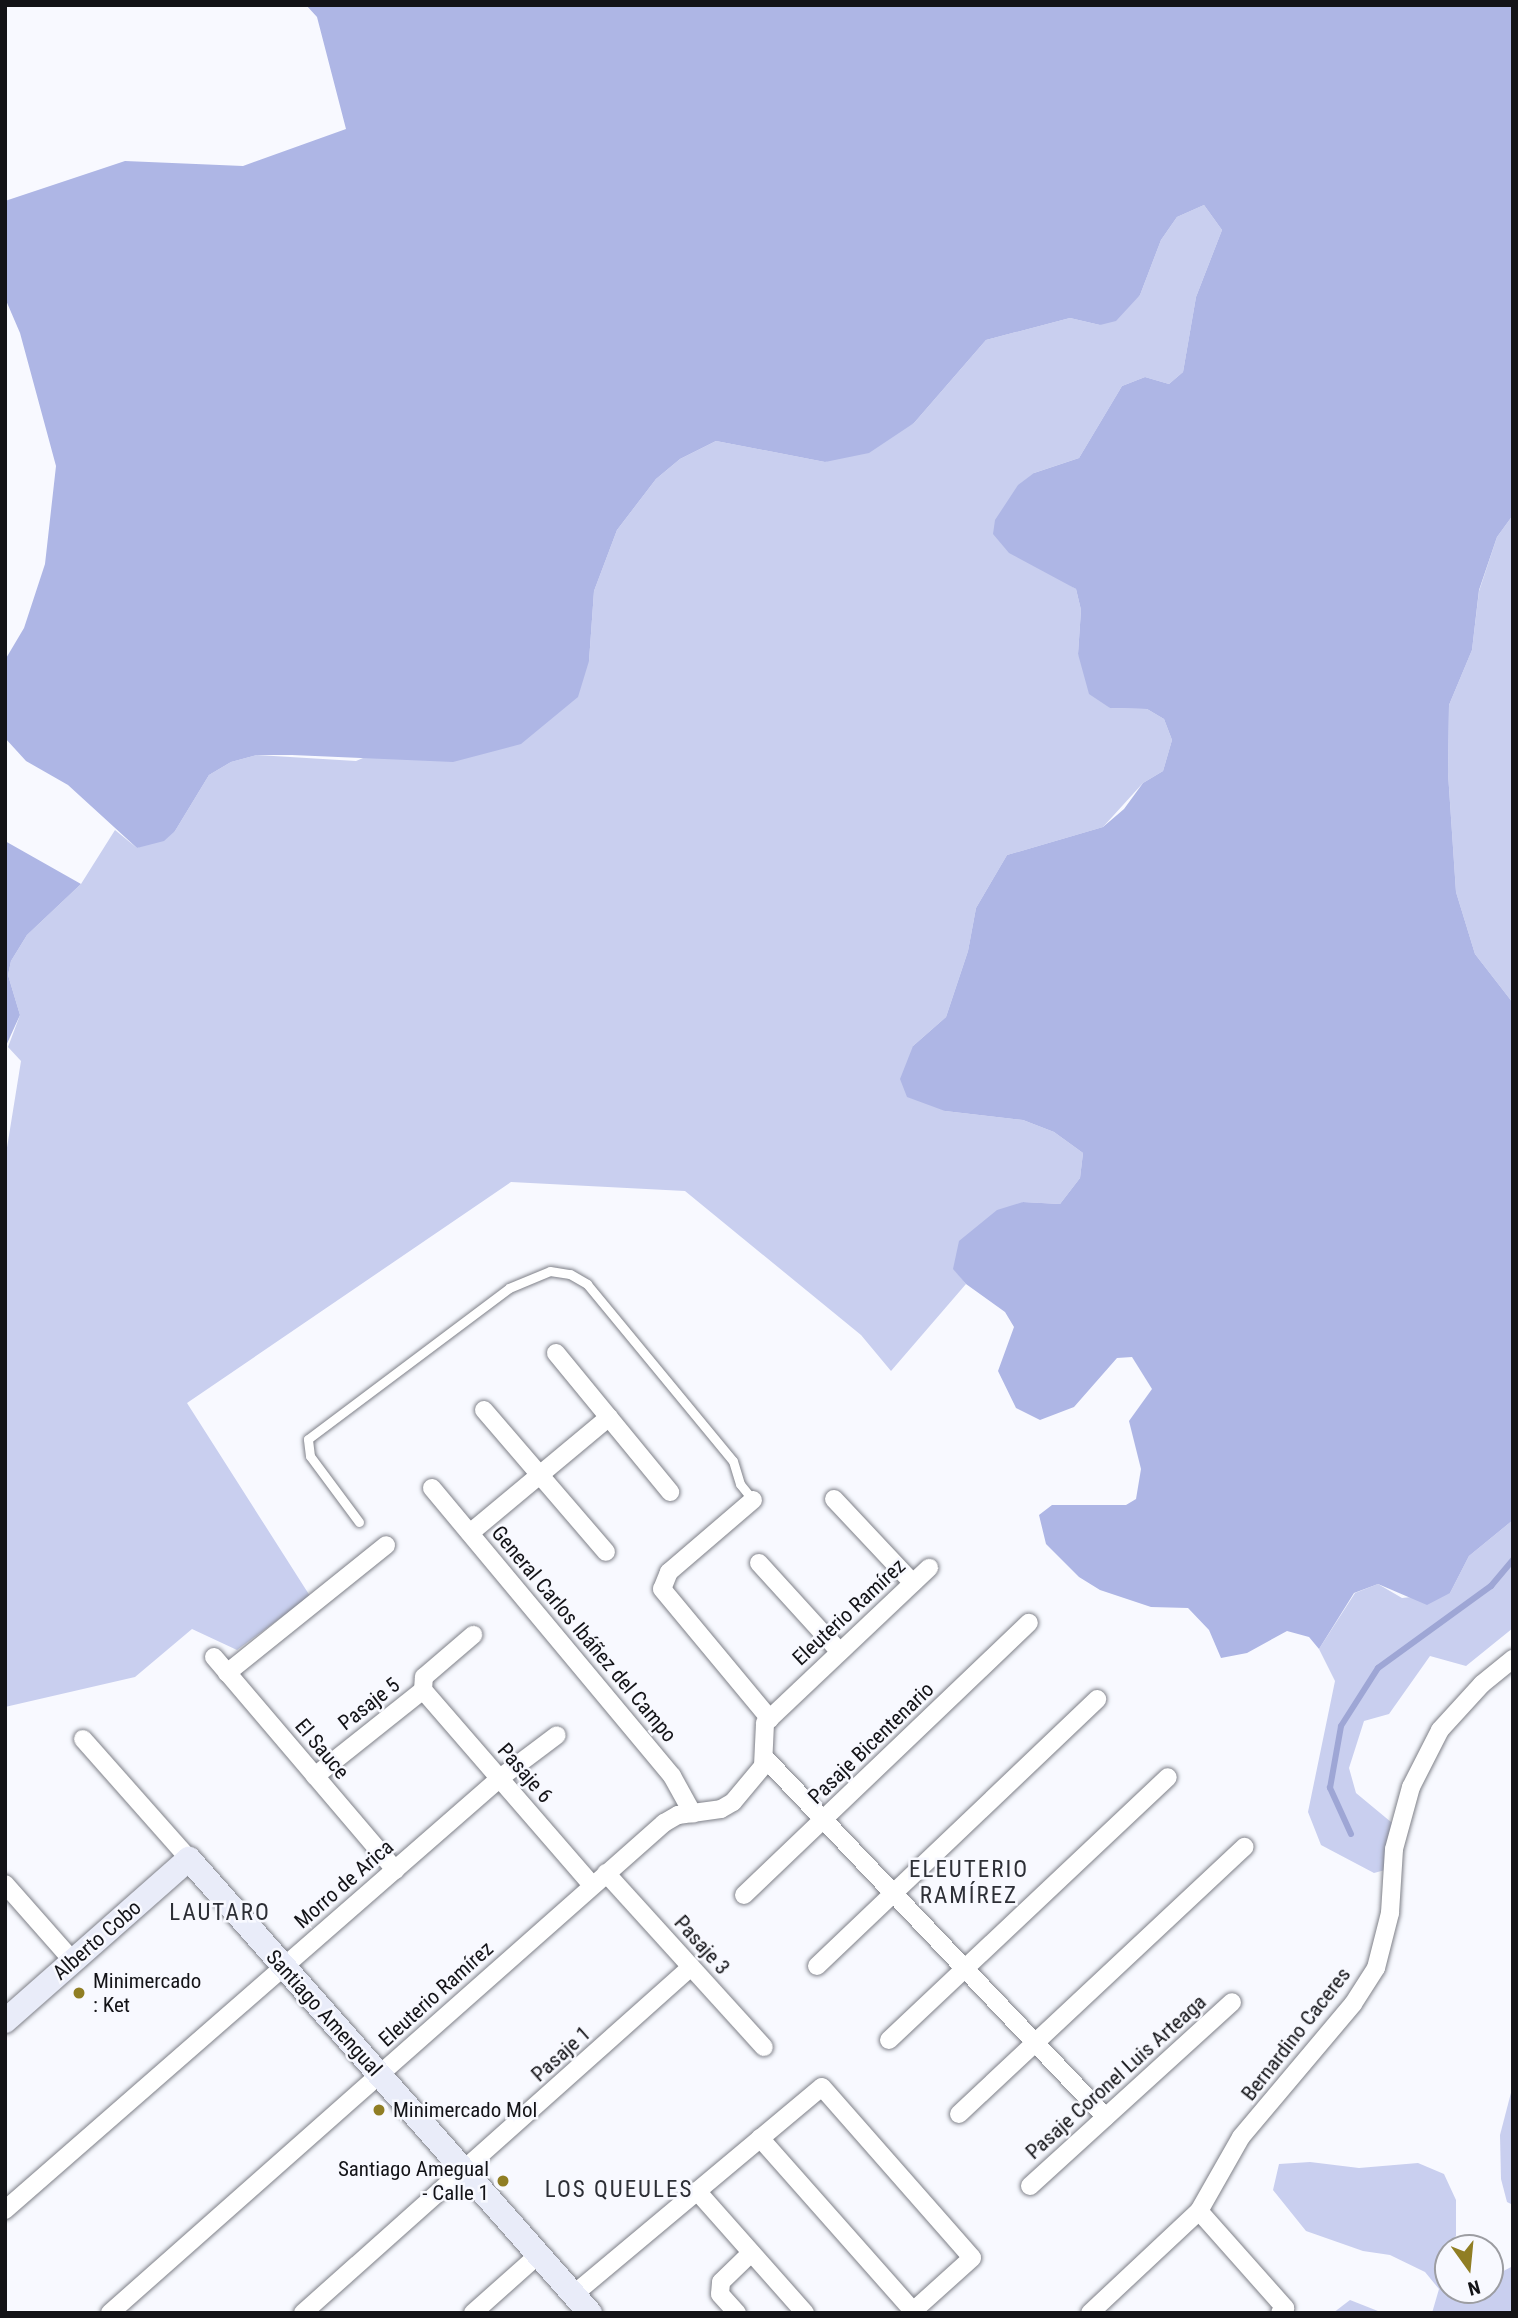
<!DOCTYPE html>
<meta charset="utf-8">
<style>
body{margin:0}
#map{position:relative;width:1518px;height:2318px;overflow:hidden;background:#f8f9ff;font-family:"Roboto Condensed",sans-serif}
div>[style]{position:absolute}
.green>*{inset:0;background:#c9cfef}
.forest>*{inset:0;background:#aeb6e5}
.stream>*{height:6px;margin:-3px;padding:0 3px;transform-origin:3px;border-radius:3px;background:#9ea6d5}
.roads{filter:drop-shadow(0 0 2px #7e8088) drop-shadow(0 0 2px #7e8088)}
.lane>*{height:9px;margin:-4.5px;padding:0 4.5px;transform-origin:4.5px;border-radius:4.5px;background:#fff}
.street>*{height:18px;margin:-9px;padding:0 9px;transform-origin:9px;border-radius:9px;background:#fff}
.secondary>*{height:24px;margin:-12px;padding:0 12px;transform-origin:12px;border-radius:12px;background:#e9ecf9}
.dots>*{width:19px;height:19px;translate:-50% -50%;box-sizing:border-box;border:4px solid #f8f9ff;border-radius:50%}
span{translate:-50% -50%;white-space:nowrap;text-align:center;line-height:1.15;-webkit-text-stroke:5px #f8f9ff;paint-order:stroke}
.street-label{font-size:21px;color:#131317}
.poi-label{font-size:21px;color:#131317}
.left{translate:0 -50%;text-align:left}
.right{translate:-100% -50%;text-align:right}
.neighbourhood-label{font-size:23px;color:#2d2f36;letter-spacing:2px}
.frame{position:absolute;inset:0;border:7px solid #131317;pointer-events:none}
.north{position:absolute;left:1434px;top:2234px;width:70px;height:70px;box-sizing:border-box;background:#f8f9ff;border:2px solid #9c9da2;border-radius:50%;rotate:165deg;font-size:19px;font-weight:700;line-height:28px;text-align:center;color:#131317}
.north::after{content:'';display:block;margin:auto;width:24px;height:32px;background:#907e24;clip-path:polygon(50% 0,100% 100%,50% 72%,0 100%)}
</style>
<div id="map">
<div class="green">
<div style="clip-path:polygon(1204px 205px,1222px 230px,1196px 297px,1183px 372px,1169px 384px,1145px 377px,1122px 386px,1079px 458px,1034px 473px,1048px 571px,1076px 589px,1081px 610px,1078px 654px,1110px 708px,1147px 709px,1164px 719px,1172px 740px,1163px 771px,1143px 783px,1103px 827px,1007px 855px,976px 908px,968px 951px,946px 1017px,913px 1046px,945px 1111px,1023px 1120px,1054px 1132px,1083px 1153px,1080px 1178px,1060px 1204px,1023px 1202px,954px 1269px,966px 1284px,891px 1371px,861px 1335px,685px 1191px,511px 1182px,187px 1403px,310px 1596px,237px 1650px,192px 1629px,135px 1677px,5px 1707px,5px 1160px,21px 1061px,8px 1047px,20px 1015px,8px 975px,11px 961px,27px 935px,81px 884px,115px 830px,137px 848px,175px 831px,209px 775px,231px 762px,257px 755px,356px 761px,589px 661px,594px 591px,617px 530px,656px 479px,680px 459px,716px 441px,825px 462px,914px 423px,986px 340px,1070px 318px,1100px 325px,1140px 295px,1161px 240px,1177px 217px)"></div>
<div style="clip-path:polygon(1513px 515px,1513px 1003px,1475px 954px,1456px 892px,1448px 773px,1449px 705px,1472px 650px,1479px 591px,1497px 537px)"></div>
<div style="clip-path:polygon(1513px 1520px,1513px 1628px,1466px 1666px,1430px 1656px,1389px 1714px,1364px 1721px,1349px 1768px,1356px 1793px,1397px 1827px,1385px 1870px,1374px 1873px,1321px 1845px,1308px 1812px,1335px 1681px,1319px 1649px,1355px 1593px,1378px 1584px,1402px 1598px,1450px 1593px,1469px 1556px)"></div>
<div style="clip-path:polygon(1513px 2085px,1513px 2205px,1507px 2202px,1501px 2179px,1500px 2135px)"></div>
<div style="clip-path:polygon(1310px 2162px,1359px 2168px,1418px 2163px,1444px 2174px,1456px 2200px,1456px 2236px,1437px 2263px,1448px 2277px,1448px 2290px,1458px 2290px,1464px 2297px,1474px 2290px,1490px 2290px,1490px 2278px,1513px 2266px,1513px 2313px,1432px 2313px,1439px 2289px,1425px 2272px,1390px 2255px,1363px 2251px,1306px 2231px,1273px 2190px,1279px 2164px)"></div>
<div style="clip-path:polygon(1350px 2300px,1383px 2313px,1333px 2313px)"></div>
</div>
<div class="forest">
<div style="clip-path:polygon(306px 5px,1513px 5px,1513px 515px,1497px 537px,1479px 590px,1472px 650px,1449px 705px,1448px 773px,1456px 892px,1475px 954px,1513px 1003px,1513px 1520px,1469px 1556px,1450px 1593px,1427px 1605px,1378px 1584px,1354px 1593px,1319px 1649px,1309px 1637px,1287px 1631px,1247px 1653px,1221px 1658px,1209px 1630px,1188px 1608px,1151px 1607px,1100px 1590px,1079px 1577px,1046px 1544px,1039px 1515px,1052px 1505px,1126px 1505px,1136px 1499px,1141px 1469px,1129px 1421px,1152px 1389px,1132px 1357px,1117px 1358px,1074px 1407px,1040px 1420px,1016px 1408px,998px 1371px,1014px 1327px,1005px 1312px,966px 1284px,953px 1269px,959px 1241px,997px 1210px,1023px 1202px,1060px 1204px,1080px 1178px,1083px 1153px,1054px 1132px,1023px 1120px,945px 1111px,907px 1097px,900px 1079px,913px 1046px,946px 1017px,968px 951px,976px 908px,1007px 855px,1103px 827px,1124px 809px,1143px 783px,1163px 771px,1172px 740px,1164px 719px,1147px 709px,1110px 708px,1089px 694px,1078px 654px,1081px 610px,1076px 589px,1009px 553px,993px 534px,995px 520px,1018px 485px,1034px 473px,1079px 458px,1122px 386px,1145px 377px,1169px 384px,1183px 372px,1196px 297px,1222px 230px,1204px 205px,1177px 217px,1161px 240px,1140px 295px,1116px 321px,1100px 325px,1070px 318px,986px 340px,914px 423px,869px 453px,825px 462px,716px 441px,680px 459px,656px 479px,617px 530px,594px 591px,589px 661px,578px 697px,521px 744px,453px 762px,292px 755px,257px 755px,231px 762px,209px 775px,175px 831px,164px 841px,137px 848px,68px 785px,26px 761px,5px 738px,5px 660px,24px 628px,45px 564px,56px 466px,20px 333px,5px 298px,5px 201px,125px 161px,243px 166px,346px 129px,317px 17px)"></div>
<div style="clip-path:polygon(5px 841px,81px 884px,27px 935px,11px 961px,8px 975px,20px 1015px,5px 1048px)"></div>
</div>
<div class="stream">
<div style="left:1351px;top:1834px;width:51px;rotate:-114.5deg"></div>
<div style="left:1330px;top:1788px;width:63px;rotate:-79.9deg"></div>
<div style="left:1341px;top:1726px;width:69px;rotate:-57.5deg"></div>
<div style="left:1378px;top:1668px;width:140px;rotate:-36deg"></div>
<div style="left:1491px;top:1586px;width:34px;rotate:-50deg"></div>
</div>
<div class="roads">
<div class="lane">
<div style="left:359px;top:1522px;width:82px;rotate:-126.6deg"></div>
<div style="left:310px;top:1456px;width:17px;rotate:-97deg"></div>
<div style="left:308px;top:1439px;width:251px;rotate:-36.9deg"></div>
<div style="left:509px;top:1288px;width:44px;rotate:-22.5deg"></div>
<div style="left:550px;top:1271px;width:20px;rotate:9deg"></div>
<div style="left:570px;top:1274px;width:20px;rotate:30deg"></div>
<div style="left:587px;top:1284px;width:229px;rotate:50.5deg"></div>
<div style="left:733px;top:1461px;width:24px;rotate:73deg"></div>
<div style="left:740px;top:1484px;width:21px;rotate:51deg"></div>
</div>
<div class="street">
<div style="left:556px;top:1353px;width:180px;rotate:50.6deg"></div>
<div style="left:484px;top:1410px;width:187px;rotate:49.3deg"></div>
<div style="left:432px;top:1488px;width:375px;rotate:50.2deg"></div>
<div style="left:672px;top:1776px;width:43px;rotate:61.1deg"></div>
<div style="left:834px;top:1499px;width:115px;rotate:46.8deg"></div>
<div style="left:753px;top:1500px;width:111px;rotate:139.4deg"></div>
<div style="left:669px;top:1572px;width:18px;rotate:112deg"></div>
<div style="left:662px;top:1589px;width:169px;rotate:50.3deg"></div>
<div style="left:470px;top:1533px;width:181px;rotate:-39.8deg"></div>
<div style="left:759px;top:1563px;width:120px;rotate:47.7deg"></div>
<div style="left:214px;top:1657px;width:280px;rotate:49.6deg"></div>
<div style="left:227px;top:1673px;width:204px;rotate:-38.8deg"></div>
<div style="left:423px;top:1690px;width:258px;rotate:49.1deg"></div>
<div style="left:423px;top:1690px;width:13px;rotate:-86deg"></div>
<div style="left:424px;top:1677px;width:65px;rotate:-40.6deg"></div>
<div style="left:83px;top:1739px;width:160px;rotate:48.5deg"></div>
<div style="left:765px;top:1758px;width:495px;rotate:46.5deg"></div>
<div style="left:315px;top:1776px;width:138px;rotate:-38.5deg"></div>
<div style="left:606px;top:1873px;width:235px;rotate:47.8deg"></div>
<div style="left:5px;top:1884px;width:103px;rotate:48.6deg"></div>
<div style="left:744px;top:1895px;width:394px;rotate:-43.7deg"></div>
<div style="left:817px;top:1966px;width:387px;rotate:-43.6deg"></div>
<div style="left:889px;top:2040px;width:383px;rotate:-43.3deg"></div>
<div style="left:959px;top:2114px;width:391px;rotate:-43.1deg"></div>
<div style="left:760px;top:2138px;width:231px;rotate:48.5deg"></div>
<div style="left:1030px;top:2186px;width:273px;rotate:-42.3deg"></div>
<div style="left:697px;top:2191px;width:163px;rotate:48.5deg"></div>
<div style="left:5px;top:2210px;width:657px;rotate:-41.11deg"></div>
<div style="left:500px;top:1778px;width:71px;rotate:-37deg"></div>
<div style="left:1199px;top:2211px;width:130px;rotate:48.4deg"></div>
<div style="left:1285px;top:2308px;width:7px;rotate:135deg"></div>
<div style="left:573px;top:2295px;width:324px;rotate:-39.9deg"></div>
<div style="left:822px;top:2087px;width:227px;rotate:48.7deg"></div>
<div style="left:972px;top:2258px;width:82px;rotate:138deg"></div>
<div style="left:110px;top:2313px;width:740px;rotate:-41.49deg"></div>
<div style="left:664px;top:1823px;width:16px;rotate:-30deg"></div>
<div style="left:678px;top:1815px;width:43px;rotate:-7.9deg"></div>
<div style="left:721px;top:1809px;width:14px;rotate:-30deg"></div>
<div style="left:733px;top:1802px;width:47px;rotate:-50.2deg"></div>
<div style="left:763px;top:1766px;width:43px;rotate:-87.3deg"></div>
<div style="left:765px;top:1723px;width:226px;rotate:-43.4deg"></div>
<div style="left:303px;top:2313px;width:520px;rotate:-41.73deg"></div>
<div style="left:473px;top:2313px;width:87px;rotate:-41.7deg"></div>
<div style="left:737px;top:2313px;width:25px;rotate:-132deg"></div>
<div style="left:720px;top:2294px;width:12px;rotate:-85deg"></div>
<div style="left:721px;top:2282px;width:42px;rotate:-44deg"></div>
<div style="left:1090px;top:2313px;width:149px;rotate:-43.1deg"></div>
<div style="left:1199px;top:2211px;width:85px;rotate:-60.4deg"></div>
<div style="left:1241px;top:2137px;width:174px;rotate:-49.9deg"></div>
<div style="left:1353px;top:2004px;width:43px;rotate:-57.4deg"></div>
<div style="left:1376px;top:1968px;width:57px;rotate:-75.7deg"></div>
<div style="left:1390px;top:1913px;width:64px;rotate:-86.4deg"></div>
<div style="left:1394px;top:1849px;width:64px;rotate:-74.7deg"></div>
<div style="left:1411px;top:1787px;width:64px;rotate:-63deg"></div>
<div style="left:1440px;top:1730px;width:62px;rotate:-47.6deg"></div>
<div style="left:1482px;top:1684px;width:40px;rotate:-39deg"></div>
</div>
<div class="secondary">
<div style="left:5px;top:2021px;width:245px;rotate:-41.4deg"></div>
<div style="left:189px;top:1859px;width:606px;rotate:48.55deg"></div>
</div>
</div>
<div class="dots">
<div style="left:79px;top:1993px;background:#907e24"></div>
<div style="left:379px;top:2110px;background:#907e24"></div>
<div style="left:503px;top:2181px;background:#907e24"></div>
</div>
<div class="street-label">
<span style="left:849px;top:1612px;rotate:-43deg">Eleuterio Ramírez</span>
<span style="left:584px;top:1634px;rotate:50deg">General Carlos Ibáñez del Campo</span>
<span style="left:369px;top:1704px;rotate:-38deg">Pasaje 5</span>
<span style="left:871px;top:1743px;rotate:-44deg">Pasaje Bicentenario</span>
<span style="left:322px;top:1749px;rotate:50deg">El Sauce</span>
<span style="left:525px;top:1773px;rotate:49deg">Pasaje 6</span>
<span style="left:344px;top:1884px;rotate:-41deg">Morro de Arica</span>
<span style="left:97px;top:1940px;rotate:-41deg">Alberto Cobo</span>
<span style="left:702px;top:1945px;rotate:48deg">Pasaje 3</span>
<span style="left:436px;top:1994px;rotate:-42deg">Eleuterio Ramírez</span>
<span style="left:324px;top:2013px;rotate:48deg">Santiago Amengual</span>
<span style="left:1296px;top:2034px;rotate:-52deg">Bernardino Caceres</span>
<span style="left:561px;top:2054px;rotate:-42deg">Pasaje 1</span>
<span style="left:1116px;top:2077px;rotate:-42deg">Pasaje Coronel Luis Arteaga</span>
</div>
<div class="poi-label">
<span class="left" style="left:93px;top:1993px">Minimercado<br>: Ket</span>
<span class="left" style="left:393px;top:2110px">Minimercado Mol</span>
<span class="right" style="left:489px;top:2181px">Santiago Amegual<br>- Calle 1</span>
</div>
<div class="neighbourhood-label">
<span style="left:969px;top:1883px">ELEUTERIO<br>RAMÍREZ</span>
<span style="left:220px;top:1913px">LAUTARO</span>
<span style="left:619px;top:2190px">LOS QUEULES</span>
</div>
<div class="frame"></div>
<div class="north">N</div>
</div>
